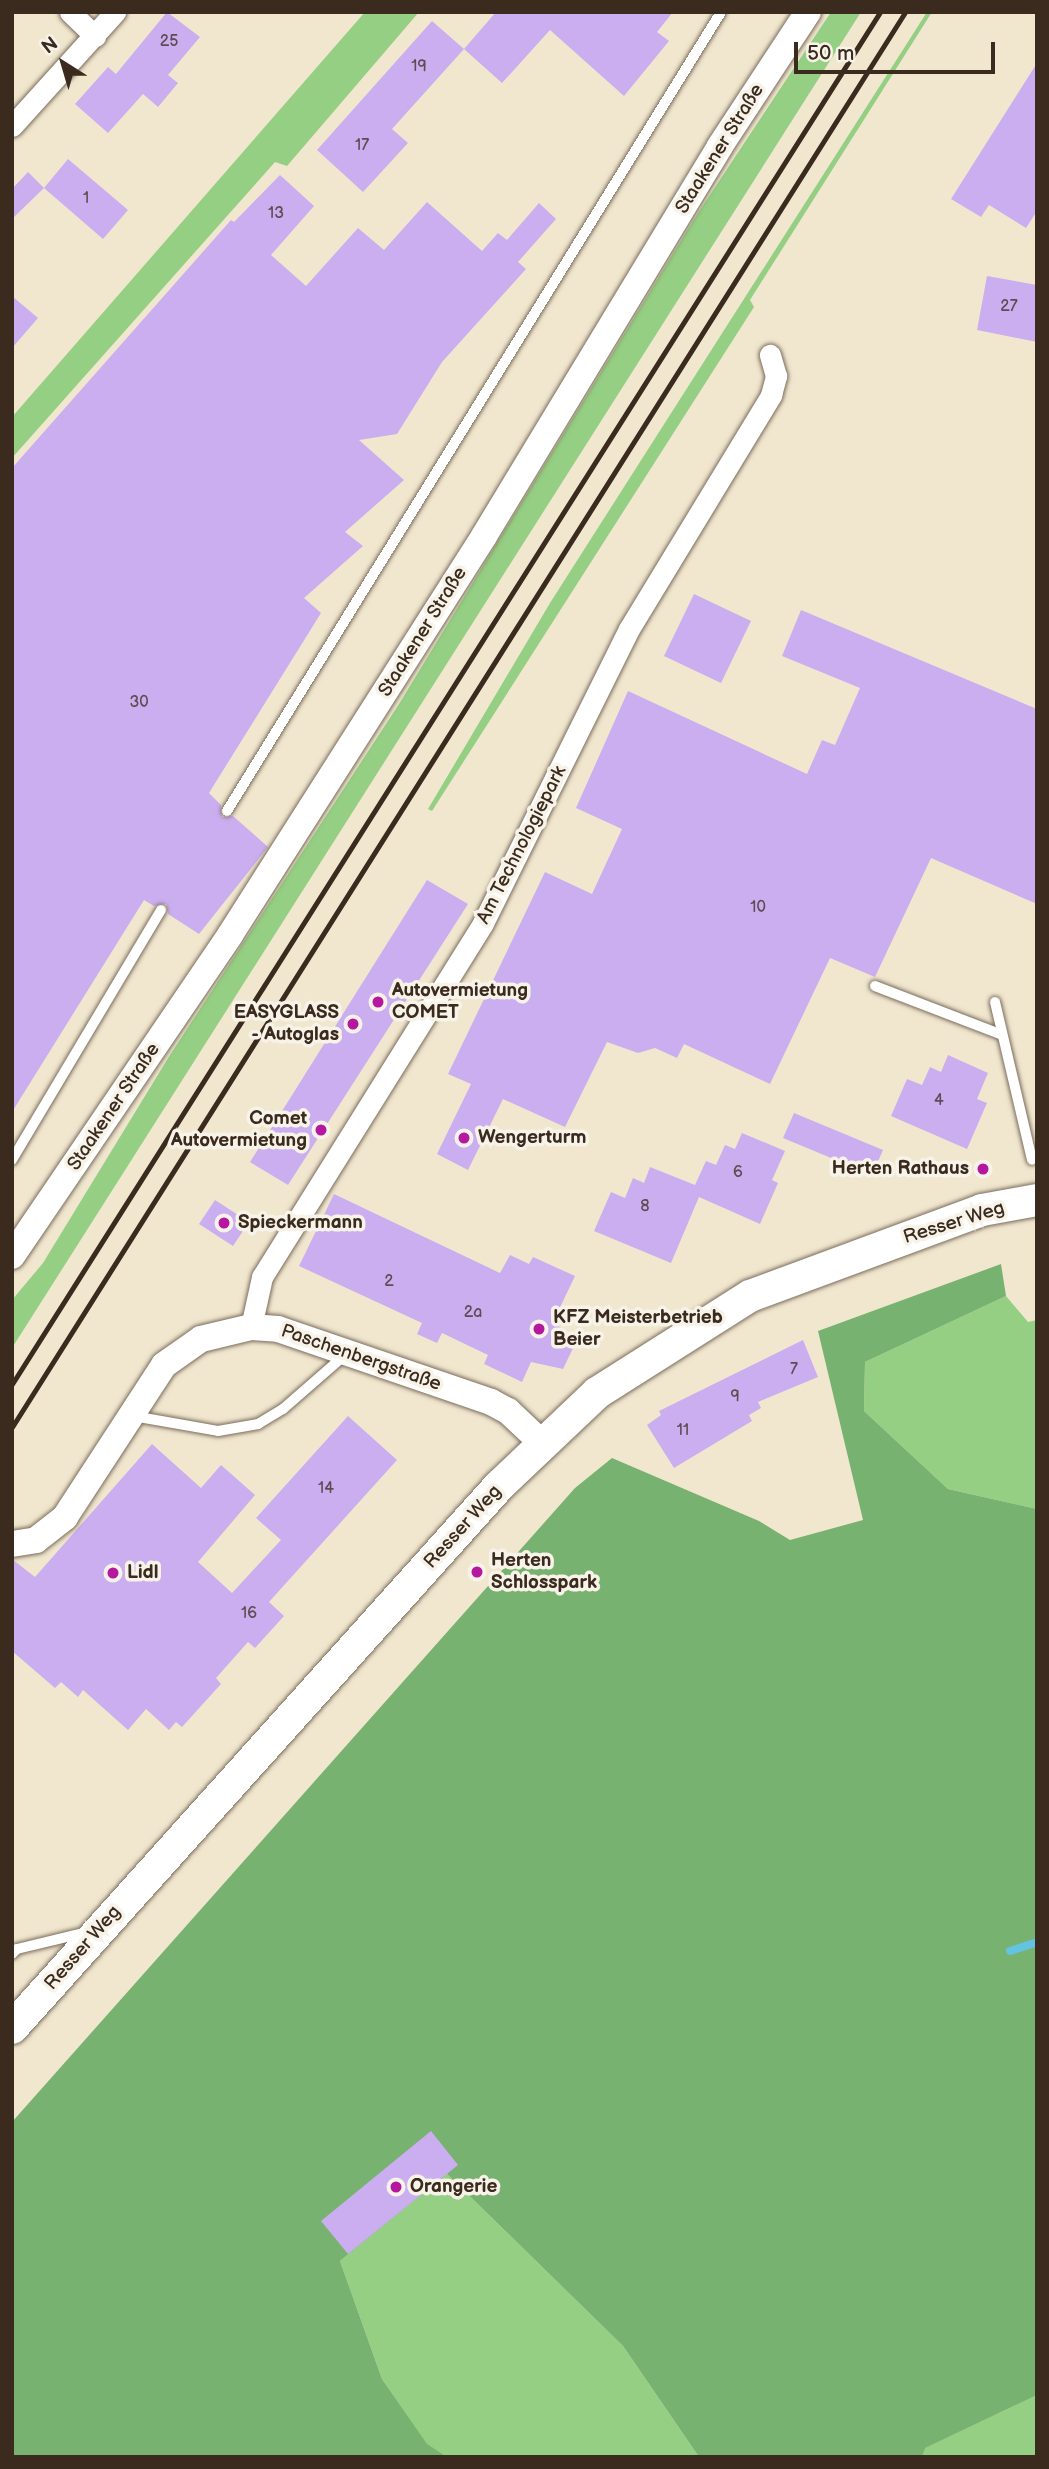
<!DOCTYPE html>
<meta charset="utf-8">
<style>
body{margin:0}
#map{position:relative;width:1049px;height:2469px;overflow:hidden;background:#f1e7cf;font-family:"Balsamiq Sans",sans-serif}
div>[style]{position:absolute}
.green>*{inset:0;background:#95cf83}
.forest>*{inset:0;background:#78b271}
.stream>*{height:8px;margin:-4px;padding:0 4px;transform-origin:4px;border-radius:4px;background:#62c4e0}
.building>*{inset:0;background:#cbaef0}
.roads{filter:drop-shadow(0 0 2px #7b6c5c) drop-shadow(0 0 2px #7b6c5c)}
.service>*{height:10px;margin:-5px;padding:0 5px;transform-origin:5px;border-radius:5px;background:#fff}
.minor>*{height:21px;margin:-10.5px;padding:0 10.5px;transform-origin:10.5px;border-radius:10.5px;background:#fff}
.tertiary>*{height:26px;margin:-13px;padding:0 13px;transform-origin:13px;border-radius:13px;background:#fff}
.secondary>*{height:32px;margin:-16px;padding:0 16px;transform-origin:16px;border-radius:16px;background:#fff}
.rail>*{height:5px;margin:-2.5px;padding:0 2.5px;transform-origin:2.5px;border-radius:2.5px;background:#3b2a1e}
.dots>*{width:19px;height:19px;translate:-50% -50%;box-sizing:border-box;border:4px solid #f7f3e8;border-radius:50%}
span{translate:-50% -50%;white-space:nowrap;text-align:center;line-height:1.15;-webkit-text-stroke:7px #f7f3e8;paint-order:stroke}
.number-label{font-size:16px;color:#5f4b52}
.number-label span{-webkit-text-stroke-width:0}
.street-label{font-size:19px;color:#3b2a1e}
.poi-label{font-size:19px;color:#3b2a1e;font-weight:700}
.left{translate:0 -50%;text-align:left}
.right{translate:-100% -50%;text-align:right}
.frame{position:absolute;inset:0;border:14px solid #3b2a1e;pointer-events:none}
.north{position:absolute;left:28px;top:28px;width:70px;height:70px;-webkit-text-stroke:5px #f7f3e8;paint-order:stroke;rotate:323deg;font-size:19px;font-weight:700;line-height:28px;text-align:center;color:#3b2a1e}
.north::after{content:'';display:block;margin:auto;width:24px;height:32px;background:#3b2a1e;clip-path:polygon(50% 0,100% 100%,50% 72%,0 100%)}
.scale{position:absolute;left:794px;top:42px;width:201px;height:32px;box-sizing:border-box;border:4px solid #3b2a1e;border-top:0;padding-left:9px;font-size:21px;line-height:24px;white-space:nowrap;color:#3b2a1e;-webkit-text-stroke:5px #f7f3e8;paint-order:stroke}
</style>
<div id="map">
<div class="green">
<div style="clip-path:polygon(365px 12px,419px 12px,287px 166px,275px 162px,12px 458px,12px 417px)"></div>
<div style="clip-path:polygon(831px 12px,861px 12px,12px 1348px,12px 1300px,43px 1263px,170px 1055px,399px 704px,696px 216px)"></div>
<div style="clip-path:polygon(927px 12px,932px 12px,750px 300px,754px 307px,432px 811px,428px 809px,550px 603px)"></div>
<div style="clip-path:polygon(1006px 1296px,1028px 1322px,1037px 1320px,1037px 1509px,948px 1489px,864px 1411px,865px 1362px)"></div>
<div style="clip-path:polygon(447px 2174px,623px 2346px,699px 2457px,447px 2457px,427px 2445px,382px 2379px,340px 2261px)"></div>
<div style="clip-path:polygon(1037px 2395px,1037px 2457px,922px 2457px,924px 2448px)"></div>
</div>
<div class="forest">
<div style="clip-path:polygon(1001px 1264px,1006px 1296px,865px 1362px,864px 1411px,948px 1489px,1037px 1509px,1037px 2395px,925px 2448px,922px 2457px,699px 2457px,623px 2346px,447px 2174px,340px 2261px,382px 2379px,427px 2444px,447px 2457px,12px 2457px,12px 2122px,575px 1488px,612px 1458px,759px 1521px,790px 1540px,863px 1520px,818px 1331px)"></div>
</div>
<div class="stream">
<div style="left:1010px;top:1951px;width:28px;rotate:-18deg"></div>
</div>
<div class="building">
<div style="clip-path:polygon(167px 12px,200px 37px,168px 75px,178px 83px,158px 107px,143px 94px,108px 133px,75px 104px,108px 67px,116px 74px)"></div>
<div style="clip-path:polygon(496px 12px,673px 12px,657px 32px,669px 41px,624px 96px,550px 30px,502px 83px,464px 49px)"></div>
<div style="clip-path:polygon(432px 21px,464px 49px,392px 129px,408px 143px,363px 192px,317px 150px)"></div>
<div style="clip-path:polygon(1037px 63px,1037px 211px,1026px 228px,989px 205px,981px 217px,951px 199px)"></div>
<div style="clip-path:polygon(68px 159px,128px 210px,103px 239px,44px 188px)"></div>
<div style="clip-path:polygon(28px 172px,44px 188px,12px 219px,12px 189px)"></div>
<div style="clip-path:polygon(280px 175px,314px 206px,271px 255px,306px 286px,358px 228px,384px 250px,427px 202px,482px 251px,498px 233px,507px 240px,539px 203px,556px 219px,518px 262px,526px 269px,442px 362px,397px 434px,359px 440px,404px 480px,345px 532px,363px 546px,304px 598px,321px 613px,209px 793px,221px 805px,222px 817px,233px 816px,268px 847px,199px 934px,168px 914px,166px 904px,154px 906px,144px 900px,12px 1112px,12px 468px,231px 220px,234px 222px)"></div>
<div style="clip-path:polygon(987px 276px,1037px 285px,1037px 342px,977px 330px)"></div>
<div style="clip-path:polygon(12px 296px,38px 318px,12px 348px)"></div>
<div style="clip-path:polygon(694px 594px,751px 621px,721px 683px,664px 656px)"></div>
<div style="clip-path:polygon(801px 610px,1037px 709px,1037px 904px,931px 858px,875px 977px,830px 958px,770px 1084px,684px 1044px,677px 1058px,655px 1048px,638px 1053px,607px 1042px,565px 1127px,503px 1099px,468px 1170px,437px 1154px,471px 1084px,448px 1074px,545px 872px,592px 894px,622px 829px,576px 808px,628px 691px,807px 774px,822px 740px,835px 745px,860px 688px,782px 656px)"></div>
<div style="clip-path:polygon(427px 880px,468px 904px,288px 1185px,250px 1162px)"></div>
<div style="clip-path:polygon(948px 1055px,988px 1073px,977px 1099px,987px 1103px,967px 1149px,891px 1116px,907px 1079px,922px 1085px,930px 1067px,941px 1072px)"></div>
<div style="clip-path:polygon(794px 1113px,883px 1150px,872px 1175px,783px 1138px)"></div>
<div style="clip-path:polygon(742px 1133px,785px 1151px,772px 1180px,778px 1183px,760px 1224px,699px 1197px,671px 1263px,594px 1231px,611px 1192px,625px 1198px,633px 1178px,644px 1183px,650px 1167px,695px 1185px,706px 1161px,716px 1165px,725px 1145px,735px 1149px)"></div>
<div style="clip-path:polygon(334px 1194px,500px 1273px,510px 1255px,529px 1264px,533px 1257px,575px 1276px,553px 1322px,577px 1340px,563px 1369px,531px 1362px,522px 1382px,484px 1364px,488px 1355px,442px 1333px,437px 1343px,417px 1334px,422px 1323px,299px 1266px)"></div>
<div style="clip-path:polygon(215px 1200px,249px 1222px,233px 1246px,199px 1224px)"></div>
<div style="clip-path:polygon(803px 1340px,818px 1377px,758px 1402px,761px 1408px,749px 1415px,752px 1421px,674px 1468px,647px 1425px,661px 1415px,659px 1411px)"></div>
<div style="clip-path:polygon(348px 1416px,397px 1460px,269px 1602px,284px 1616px,255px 1648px,248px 1642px,216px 1678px,221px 1684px,182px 1727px,176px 1722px,169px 1730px,146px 1709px,128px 1730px,83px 1690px,78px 1697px,61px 1682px,55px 1688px,12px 1651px,12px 1559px,35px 1577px,152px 1444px,201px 1488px,221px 1465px,255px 1495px,198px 1562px,232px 1593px,281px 1540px,256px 1518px)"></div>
<div style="clip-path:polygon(431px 2131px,458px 2165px,348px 2254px,321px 2221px)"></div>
</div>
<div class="roads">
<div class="service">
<div style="left:227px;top:811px;width:939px;rotate:-58.27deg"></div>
<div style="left:875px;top:986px;width:134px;rotate:21deg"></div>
<div style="left:995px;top:1002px;width:162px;rotate:76.8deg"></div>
<div style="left:12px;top:1160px;width:291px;rotate:-59.2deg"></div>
<div style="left:133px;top:1416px;width:86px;rotate:10deg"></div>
<div style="left:218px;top:1431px;width:41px;rotate:-9.9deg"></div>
<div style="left:258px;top:1424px;width:29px;rotate:-31deg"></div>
<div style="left:283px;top:1409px;width:84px;rotate:-41.1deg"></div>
<div style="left:12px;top:1954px;width:7px;rotate:-45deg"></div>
<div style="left:17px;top:1949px;width:73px;rotate:-13.5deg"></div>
</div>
<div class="minor">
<div style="left:70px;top:12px;width:35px;rotate:44deg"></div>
<div style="left:12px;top:126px;width:154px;rotate:-47.9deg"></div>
<div style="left:251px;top:1327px;width:51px;rotate:-77.6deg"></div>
<div style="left:262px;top:1277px;width:417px;rotate:-58deg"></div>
<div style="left:483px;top:923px;width:328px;rotate:-63.6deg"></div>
<div style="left:629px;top:629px;width:274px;rotate:-58.7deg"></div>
<div style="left:771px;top:395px;width:20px;rotate:-75deg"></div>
<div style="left:776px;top:376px;width:22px;rotate:-106deg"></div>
</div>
<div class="tertiary">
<div style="left:12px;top:1256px;width:388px;rotate:-55.8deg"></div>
<div style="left:230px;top:935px;width:473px;rotate:-57.5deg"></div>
<div style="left:484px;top:536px;width:456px;rotate:-58.8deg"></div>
<div style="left:720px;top:146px;width:160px;rotate:-56.7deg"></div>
<div style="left:12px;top:1544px;width:24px;rotate:-9deg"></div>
<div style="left:36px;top:1540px;width:37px;rotate:-38deg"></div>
<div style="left:65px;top:1517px;width:181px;rotate:-56.9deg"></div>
<div style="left:164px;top:1365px;width:45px;rotate:-35.1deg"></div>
<div style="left:201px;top:1339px;width:51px;rotate:-13.5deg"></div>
<div style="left:251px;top:1327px;width:27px;rotate:4deg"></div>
<div style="left:278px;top:1329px;width:225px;rotate:18.9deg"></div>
<div style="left:491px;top:1402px;width:19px;rotate:28deg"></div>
<div style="left:508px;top:1411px;width:47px;rotate:43.3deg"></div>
</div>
<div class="secondary">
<div style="left:12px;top:2028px;width:729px;rotate:-48.06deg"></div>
<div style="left:499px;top:1486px;width:135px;rotate:-43.5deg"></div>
<div style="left:597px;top:1393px;width:181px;rotate:-32.4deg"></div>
<div style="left:750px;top:1296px;width:247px;rotate:-20.3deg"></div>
<div style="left:982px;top:1210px;width:56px;rotate:-10.3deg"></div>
</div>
</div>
<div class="rail">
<div style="left:12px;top:1384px;width:1624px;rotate:-57.68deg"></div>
<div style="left:12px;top:1427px;width:1673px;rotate:-57.74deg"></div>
</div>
<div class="dots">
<div style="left:378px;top:1002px;background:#b5179e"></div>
<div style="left:353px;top:1024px;background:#b5179e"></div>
<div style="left:321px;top:1130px;background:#b5179e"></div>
<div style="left:464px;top:1138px;background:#b5179e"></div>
<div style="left:983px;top:1169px;background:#b5179e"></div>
<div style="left:224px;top:1223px;background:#b5179e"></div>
<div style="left:539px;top:1329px;background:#b5179e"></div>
<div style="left:477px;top:1572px;background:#b5179e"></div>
<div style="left:113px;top:1573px;background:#b5179e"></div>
<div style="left:396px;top:2187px;background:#b5179e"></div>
</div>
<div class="number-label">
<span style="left:169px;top:42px">25</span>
<span style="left:419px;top:67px">19</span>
<span style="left:362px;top:146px">17</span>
<span style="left:86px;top:199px">1</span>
<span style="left:276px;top:214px">13</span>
<span style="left:1009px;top:307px">27</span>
<span style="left:139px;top:703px">30</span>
<span style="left:758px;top:908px">10</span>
<span style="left:939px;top:1101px">4</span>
<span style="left:738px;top:1173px">6</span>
<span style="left:645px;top:1207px">8</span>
<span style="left:389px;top:1282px">2</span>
<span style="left:473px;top:1313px">2a</span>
<span style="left:794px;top:1370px">7</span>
<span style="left:735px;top:1397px">9</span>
<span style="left:683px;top:1431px">11</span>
<span style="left:326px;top:1489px">14</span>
<span style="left:249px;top:1614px">16</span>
</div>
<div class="street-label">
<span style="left:720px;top:149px;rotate:-58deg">Staakener Straße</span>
<span style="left:423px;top:632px;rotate:-58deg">Staakener Straße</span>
<span style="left:522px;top:845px;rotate:-63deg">Am Technologiepark</span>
<span style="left:114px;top:1107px;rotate:-56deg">Staakener Straße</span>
<span style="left:954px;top:1223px;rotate:-17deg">Resser Weg</span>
<span style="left:361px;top:1358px;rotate:19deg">Paschenbergstraße</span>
<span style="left:463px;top:1527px;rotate:-48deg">Resser Weg</span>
<span style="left:83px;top:1948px;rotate:-49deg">Resser Weg</span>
</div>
<div class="poi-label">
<span class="left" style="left:392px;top:1002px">Autovermietung<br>COMET</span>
<span class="right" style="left:339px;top:1024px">EASYGLASS<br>- Autoglas</span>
<span class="right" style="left:307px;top:1130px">Comet<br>Autovermietung</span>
<span class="left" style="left:478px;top:1138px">Wengerturm</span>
<span class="right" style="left:969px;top:1169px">Herten Rathaus</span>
<span class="left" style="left:238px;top:1223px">Spieckermann</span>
<span class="left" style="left:553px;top:1329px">KFZ Meisterbetrieb<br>Beier</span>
<span class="left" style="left:491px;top:1572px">Herten<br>Schlosspark</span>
<span class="left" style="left:127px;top:1573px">Lidl</span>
<span class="left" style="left:410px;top:2187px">Orangerie</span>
</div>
<div class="frame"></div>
<div class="north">N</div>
<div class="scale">50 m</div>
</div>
